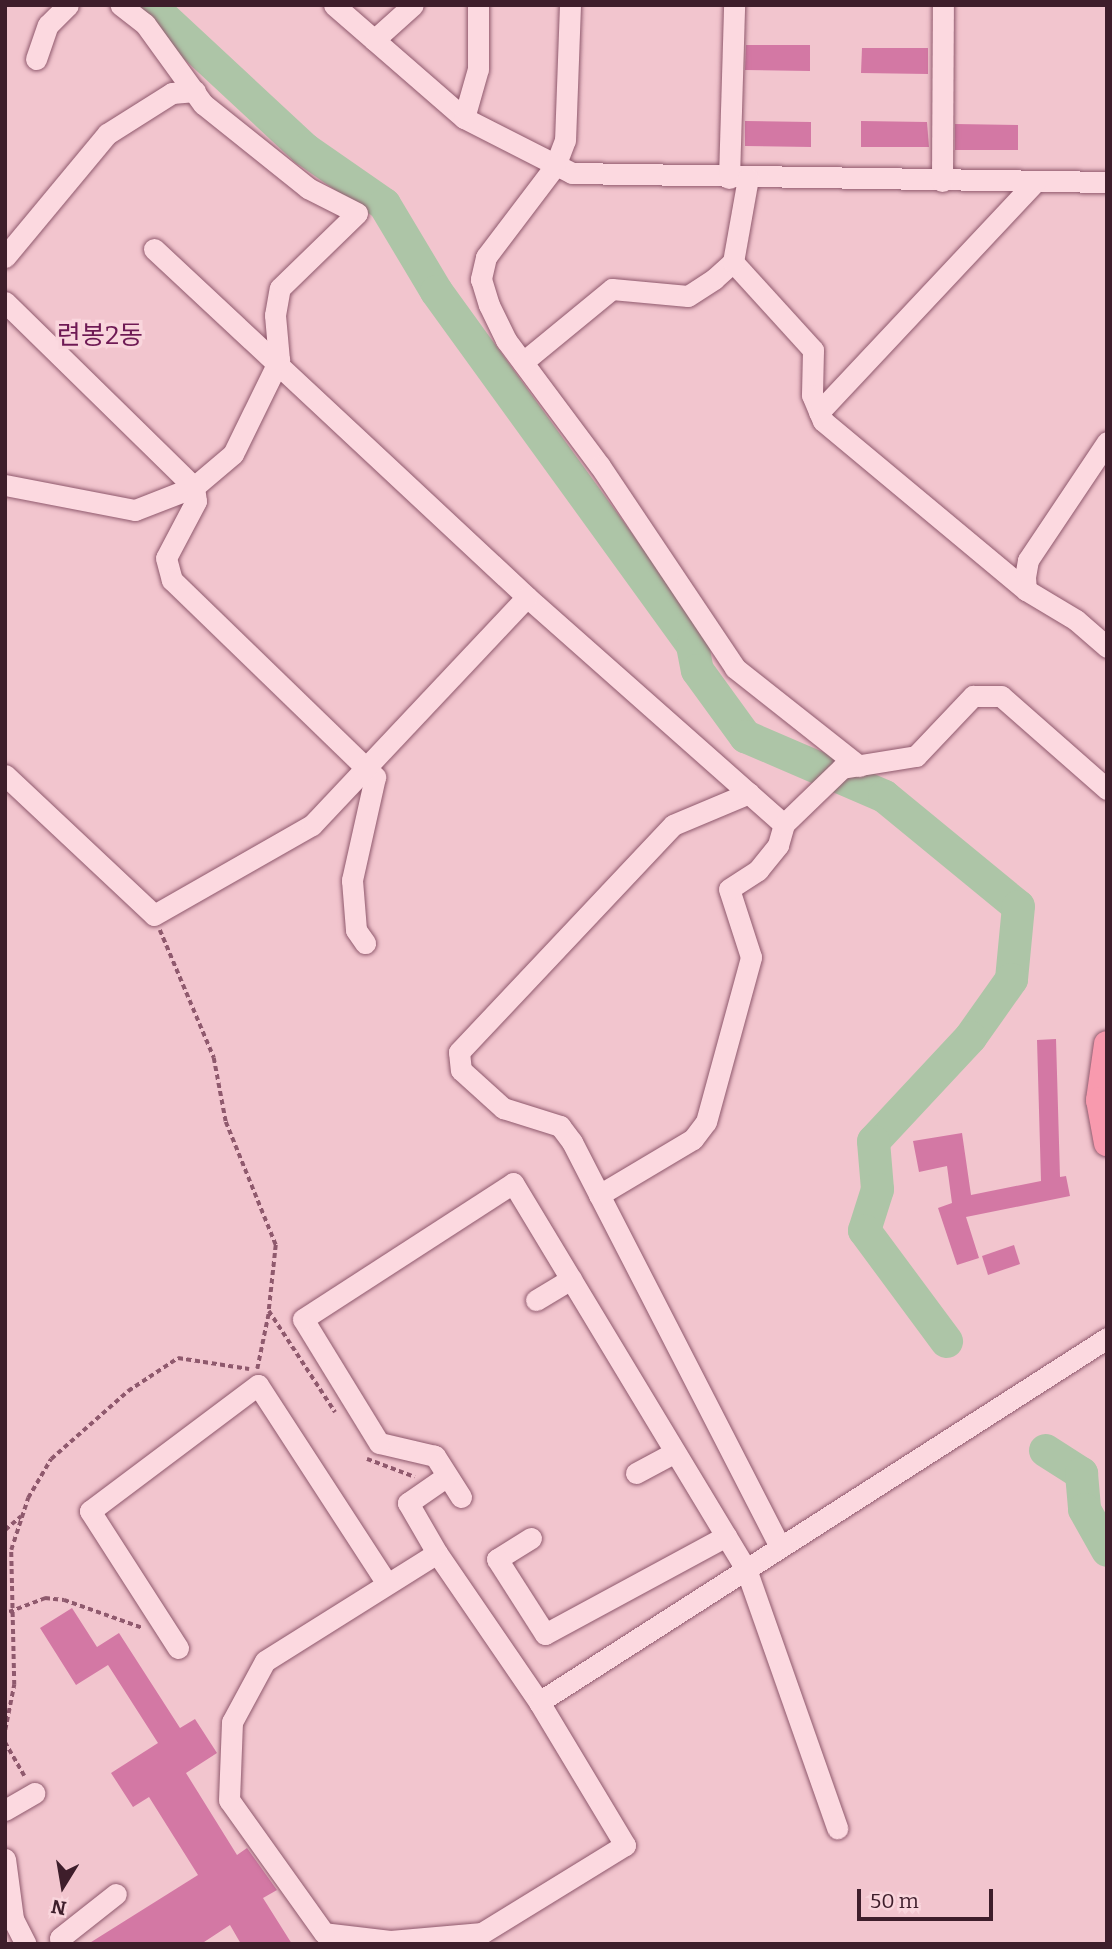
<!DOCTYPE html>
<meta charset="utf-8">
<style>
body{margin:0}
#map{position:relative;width:1112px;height:1949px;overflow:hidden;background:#f2c5ce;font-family:Bitter,"Noto Sans KR",serif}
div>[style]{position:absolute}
.river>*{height:33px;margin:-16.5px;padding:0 16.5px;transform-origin:16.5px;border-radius:16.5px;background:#adc5a7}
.building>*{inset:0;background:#d378a4}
.path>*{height:3.5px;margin-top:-1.75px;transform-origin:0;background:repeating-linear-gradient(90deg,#8f596d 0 5px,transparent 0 8.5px)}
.roads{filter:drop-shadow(0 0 2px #8f596d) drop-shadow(0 0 2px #8f596d)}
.minor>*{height:21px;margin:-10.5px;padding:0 10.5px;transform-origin:10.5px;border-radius:10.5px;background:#fcd9e0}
.major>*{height:26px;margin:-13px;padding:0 13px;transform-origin:13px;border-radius:13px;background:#f89aae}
span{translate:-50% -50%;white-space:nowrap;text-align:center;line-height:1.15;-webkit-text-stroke:7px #f9d5dc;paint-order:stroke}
.quarter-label{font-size:26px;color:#6e1954}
.frame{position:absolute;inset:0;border:7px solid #3e1e2b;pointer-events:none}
.north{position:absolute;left:28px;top:1851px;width:70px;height:70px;-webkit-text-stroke:5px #f9d5dc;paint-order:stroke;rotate:191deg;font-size:19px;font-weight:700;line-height:28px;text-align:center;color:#3e1e2b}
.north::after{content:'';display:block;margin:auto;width:24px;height:32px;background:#3e1e2b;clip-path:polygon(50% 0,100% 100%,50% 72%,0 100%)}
.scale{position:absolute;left:857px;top:1889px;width:136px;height:32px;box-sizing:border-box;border:4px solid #3e1e2b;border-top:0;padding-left:9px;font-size:21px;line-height:24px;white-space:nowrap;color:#3e1e2b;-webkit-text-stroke:5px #f9d5dc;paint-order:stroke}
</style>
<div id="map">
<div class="river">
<div style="left:150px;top:5px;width:212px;rotate:42.9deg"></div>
<div style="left:305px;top:149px;width:96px;rotate:34.8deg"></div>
<div style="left:384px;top:204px;width:101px;rotate:59.1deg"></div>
<div style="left:436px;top:291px;width:437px;rotate:54.1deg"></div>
<div style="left:692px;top:645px;width:25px;rotate:79deg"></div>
<div style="left:697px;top:670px;width:82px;rotate:54deg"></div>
<div style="left:745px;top:736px;width:151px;rotate:23.3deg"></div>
<div style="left:884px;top:796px;width:173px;rotate:39.4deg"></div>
<div style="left:1018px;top:906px;width:73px;rotate:95.5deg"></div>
<div style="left:1011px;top:979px;width:71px;rotate:125.3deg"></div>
<div style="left:970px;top:1037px;width:142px;rotate:133deg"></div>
<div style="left:873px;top:1141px;width:48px;rotate:85.2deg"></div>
<div style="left:877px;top:1189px;width:43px;rotate:107.6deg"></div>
<div style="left:864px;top:1230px;width:138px;rotate:53.5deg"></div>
<div style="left:1045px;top:1450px;width:43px;rotate:32.6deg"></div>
<div style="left:1081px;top:1473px;width:36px;rotate:85deg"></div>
<div style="left:1084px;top:1509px;width:47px;rotate:60.7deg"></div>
</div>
<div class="building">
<div style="clip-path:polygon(746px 45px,810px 45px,810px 71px,745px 70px)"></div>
<div style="clip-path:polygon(862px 48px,928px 48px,928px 74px,861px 73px)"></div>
<div style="clip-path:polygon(745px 121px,811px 122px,811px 147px,745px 146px)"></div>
<div style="clip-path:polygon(861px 121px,927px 122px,929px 147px,861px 147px)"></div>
<div style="clip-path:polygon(955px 124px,1018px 125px,1018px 150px,955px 150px)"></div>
<div style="clip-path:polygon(1056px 1039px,1060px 1177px,1066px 1176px,1070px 1196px,966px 1217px,979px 1258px,957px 1265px,938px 1208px,952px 1203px,947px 1166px,919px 1172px,913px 1141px,962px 1133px,971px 1195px,1041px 1181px,1037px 1040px)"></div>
<div style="clip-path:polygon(1014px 1245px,1020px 1264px,988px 1275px,982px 1256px)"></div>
<div style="clip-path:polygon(72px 1608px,97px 1647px,119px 1633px,180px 1728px,195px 1719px,217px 1753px,186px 1773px,237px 1855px,247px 1848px,277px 1890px,263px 1898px,292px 1944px,241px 1944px,230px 1925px,201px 1944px,88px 1944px,198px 1875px,149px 1797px,133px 1807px,111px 1773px,158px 1743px,108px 1665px,76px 1685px,40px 1628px)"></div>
</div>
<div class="path">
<div style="left:160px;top:930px;width:139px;rotate:67.1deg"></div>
<div style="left:214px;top:1058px;width:65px;rotate:79.4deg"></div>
<div style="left:226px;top:1122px;width:133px;rotate:67.9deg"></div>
<div style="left:276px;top:1245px;width:66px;rotate:96.1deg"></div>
<div style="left:269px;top:1311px;width:121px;rotate:56.8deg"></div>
<div style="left:257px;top:1369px;width:59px;rotate:-78.3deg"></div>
<div style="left:367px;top:1459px;width:51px;rotate:20.6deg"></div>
<div style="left:5px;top:1530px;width:21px;rotate:-41deg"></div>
<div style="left:9px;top:1612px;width:39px;rotate:-21deg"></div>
<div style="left:45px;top:1598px;width:19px;rotate:6deg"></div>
<div style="left:64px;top:1600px;width:84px;rotate:19.5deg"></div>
<div style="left:5px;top:1730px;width:46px;rotate:-78.7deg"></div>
<div style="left:14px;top:1685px;width:135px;rotate:-91.3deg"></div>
<div style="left:11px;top:1550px;width:55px;rotate:-71.9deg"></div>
<div style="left:28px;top:1498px;width:45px;rotate:-59.5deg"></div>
<div style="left:51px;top:1459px;width:103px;rotate:-41.4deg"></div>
<div style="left:128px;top:1391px;width:60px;rotate:-33.4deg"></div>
<div style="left:178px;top:1358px;width:72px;rotate:8.8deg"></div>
<div style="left:5px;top:1742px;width:39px;rotate:60deg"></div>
</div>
<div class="roads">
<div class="minor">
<div style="left:334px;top:5px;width:172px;rotate:41deg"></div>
<div style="left:464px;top:118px;width:121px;rotate:27deg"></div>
<div style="left:572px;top:173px;width:535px;rotate:0.96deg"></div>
<div style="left:570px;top:5px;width:135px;rotate:92.1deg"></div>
<div style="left:565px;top:140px;width:28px;rotate:111deg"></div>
<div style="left:555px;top:166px;width:114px;rotate:127.2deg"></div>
<div style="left:486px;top:257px;width:23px;rotate:103deg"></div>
<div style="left:481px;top:279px;width:27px;rotate:73deg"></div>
<div style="left:489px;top:305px;width:39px;rotate:64deg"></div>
<div style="left:506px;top:340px;width:157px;rotate:53.3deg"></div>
<div style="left:600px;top:466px;width:243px;rotate:56.2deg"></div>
<div style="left:735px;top:668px;width:158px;rotate:38.3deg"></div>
<div style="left:374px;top:40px;width:52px;rotate:-41.9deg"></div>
<div style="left:36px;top:59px;width:36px;rotate:-71deg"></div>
<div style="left:48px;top:25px;width:28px;rotate:-45deg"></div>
<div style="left:464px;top:118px;width:51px;rotate:-74.1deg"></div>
<div style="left:478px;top:69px;width:64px;rotate:-90deg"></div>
<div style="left:729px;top:178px;width:173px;rotate:-88.3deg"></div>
<div style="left:942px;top:181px;width:176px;rotate:-89.7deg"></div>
<div style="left:154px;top:249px;width:510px;rotate:43.01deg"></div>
<div style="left:527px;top:597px;width:343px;rotate:41.5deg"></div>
<div style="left:5px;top:257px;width:160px;rotate:-50.3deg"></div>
<div style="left:107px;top:134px;width:77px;rotate:-32.2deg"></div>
<div style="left:172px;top:93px;width:23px;rotate:-5deg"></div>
<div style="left:733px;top:262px;width:119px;rotate:47.7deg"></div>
<div style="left:813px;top:350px;width:45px;rotate:91.3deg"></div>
<div style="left:812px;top:395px;width:28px;rotate:67deg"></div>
<div style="left:823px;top:421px;width:264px;rotate:39.8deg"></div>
<div style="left:5px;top:302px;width:264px;rotate:44.4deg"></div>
<div style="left:194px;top:487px;width:14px;rotate:82deg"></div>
<div style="left:196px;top:501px;width:64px;rotate:117.8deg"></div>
<div style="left:166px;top:558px;width:23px;rotate:75deg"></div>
<div style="left:172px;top:580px;width:283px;rotate:44.1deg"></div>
<div style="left:375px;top:777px;width:106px;rotate:102.6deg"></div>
<div style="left:352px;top:880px;width:50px;rotate:85.4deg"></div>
<div style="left:356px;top:930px;width:16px;rotate:55deg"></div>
<div style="left:523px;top:362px;width:115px;rotate:-39.4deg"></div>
<div style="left:612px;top:289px;width:76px;rotate:5.3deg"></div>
<div style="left:688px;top:296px;width:31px;rotate:-33deg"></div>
<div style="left:714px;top:279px;width:25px;rotate:-42deg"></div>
<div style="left:733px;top:262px;width:85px;rotate:-79.9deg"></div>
<div style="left:819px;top:412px;width:316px;rotate:-46.8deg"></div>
<div style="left:1107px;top:442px;width:142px;rotate:123.8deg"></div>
<div style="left:1028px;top:560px;width:17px;rotate:100deg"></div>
<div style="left:1025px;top:577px;width:13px;rotate:86deg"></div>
<div style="left:1026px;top:590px;width:58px;rotate:31deg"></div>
<div style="left:1076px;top:620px;width:41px;rotate:41.1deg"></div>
<div style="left:5px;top:485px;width:132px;rotate:10.9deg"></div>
<div style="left:135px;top:510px;width:63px;rotate:-21.3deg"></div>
<div style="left:194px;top:487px;width:51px;rotate:-40.2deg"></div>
<div style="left:233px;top:454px;width:105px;rotate:-63.9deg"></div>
<div style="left:279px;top:360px;width:45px;rotate:-95.1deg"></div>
<div style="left:275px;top:315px;width:27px;rotate:-80deg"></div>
<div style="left:280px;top:288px;width:107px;rotate:-44.2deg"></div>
<div style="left:357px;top:213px;width:55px;rotate:-153deg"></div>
<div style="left:308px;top:188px;width:134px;rotate:-141.3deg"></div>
<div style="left:203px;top:104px;width:99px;rotate:-125.9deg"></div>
<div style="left:145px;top:24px;width:31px;rotate:-142deg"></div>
<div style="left:5px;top:775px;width:204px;rotate:43.2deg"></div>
<div style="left:154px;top:915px;width:182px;rotate:-29.7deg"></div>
<div style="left:312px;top:825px;width:313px;rotate:-46.7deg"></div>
<div style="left:749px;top:793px;width:82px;rotate:157.2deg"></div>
<div style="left:673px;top:825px;width:312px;rotate:133.3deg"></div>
<div style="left:459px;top:1052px;width:18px;rotate:84deg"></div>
<div style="left:461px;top:1070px;width:57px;rotate:42.1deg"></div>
<div style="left:503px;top:1108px;width:60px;rotate:17.5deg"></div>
<div style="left:560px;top:1126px;width:20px;rotate:53deg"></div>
<div style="left:572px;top:1142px;width:455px;rotate:62.8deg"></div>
<div style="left:599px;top:1195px;width:109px;rotate:-30.8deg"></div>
<div style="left:693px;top:1139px;width:21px;rotate:-53deg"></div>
<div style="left:706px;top:1122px;width:171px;rotate:-74.7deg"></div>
<div style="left:751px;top:957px;width:71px;rotate:-107.9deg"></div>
<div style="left:729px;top:889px;width:35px;rotate:-33deg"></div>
<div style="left:758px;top:870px;width:32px;rotate:-51deg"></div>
<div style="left:778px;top:845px;width:22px;rotate:-74deg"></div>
<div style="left:784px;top:824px;width:81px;rotate:-44deg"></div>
<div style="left:842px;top:768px;width:75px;rotate:-9.2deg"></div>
<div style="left:916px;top:756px;width:83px;rotate:-46.5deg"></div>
<div style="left:973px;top:696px;width:28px"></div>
<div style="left:1001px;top:696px;width:141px;rotate:41.3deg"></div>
<div style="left:536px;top:1300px;width:41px;rotate:-31deg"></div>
<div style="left:636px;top:1473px;width:44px;rotate:-28.3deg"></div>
<div style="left:461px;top:1497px;width:49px;rotate:-122.4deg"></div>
<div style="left:435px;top:1456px;width:57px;rotate:-166.9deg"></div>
<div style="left:379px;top:1443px;width:145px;rotate:-121.5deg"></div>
<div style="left:303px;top:1319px;width:250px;rotate:-32.9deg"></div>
<div style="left:513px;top:1183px;width:451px;rotate:58.9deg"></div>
<div style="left:746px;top:1569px;width:275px;rotate:70.6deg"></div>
<div style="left:531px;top:1538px;width:40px;rotate:148deg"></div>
<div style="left:497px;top:1559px;width:89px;rotate:57.4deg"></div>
<div style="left:545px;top:1634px;width:206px;rotate:-28.4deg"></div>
<div style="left:437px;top:1553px;width:181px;rotate:55.6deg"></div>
<div style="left:539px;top:1702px;width:167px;rotate:59deg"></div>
<div style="left:625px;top:1845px;width:168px;rotate:148.4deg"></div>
<div style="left:482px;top:1933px;width:92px;rotate:175deg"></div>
<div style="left:390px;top:1941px;width:66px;rotate:-173.1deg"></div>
<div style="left:324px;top:1933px;width:163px;rotate:-125.5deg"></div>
<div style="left:229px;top:1800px;width:78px;rotate:-87.8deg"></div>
<div style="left:232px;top:1722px;width:69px;rotate:-61.6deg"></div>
<div style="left:265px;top:1661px;width:203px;rotate:-32.1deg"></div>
<div style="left:437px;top:1553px;width:58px;rotate:-120.1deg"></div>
<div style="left:408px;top:1503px;width:47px;rotate:-34.7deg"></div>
<div style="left:178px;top:1648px;width:163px;rotate:-122.7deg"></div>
<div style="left:90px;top:1511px;width:210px;rotate:-36.9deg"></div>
<div style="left:258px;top:1385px;width:237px;rotate:57deg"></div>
<div style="left:539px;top:1702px;width:675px;rotate:-32.65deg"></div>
<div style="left:5px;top:1810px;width:34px;rotate:-30deg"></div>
<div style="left:5px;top:1859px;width:61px;rotate:82.4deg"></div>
<div style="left:13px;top:1919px;width:28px;rotate:63deg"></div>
<div style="left:62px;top:1944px;width:6px;rotate:-108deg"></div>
<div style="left:60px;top:1938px;width:71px;rotate:-38.2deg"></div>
</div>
<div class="major">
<div style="left:1107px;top:1044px;width:57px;rotate:98.1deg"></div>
<div style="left:1099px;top:1100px;width:44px;rotate:79.5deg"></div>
</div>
</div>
<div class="quarter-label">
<span style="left:100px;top:336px">련봉2동</span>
</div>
<div class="frame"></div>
<div class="north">N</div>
<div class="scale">50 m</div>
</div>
